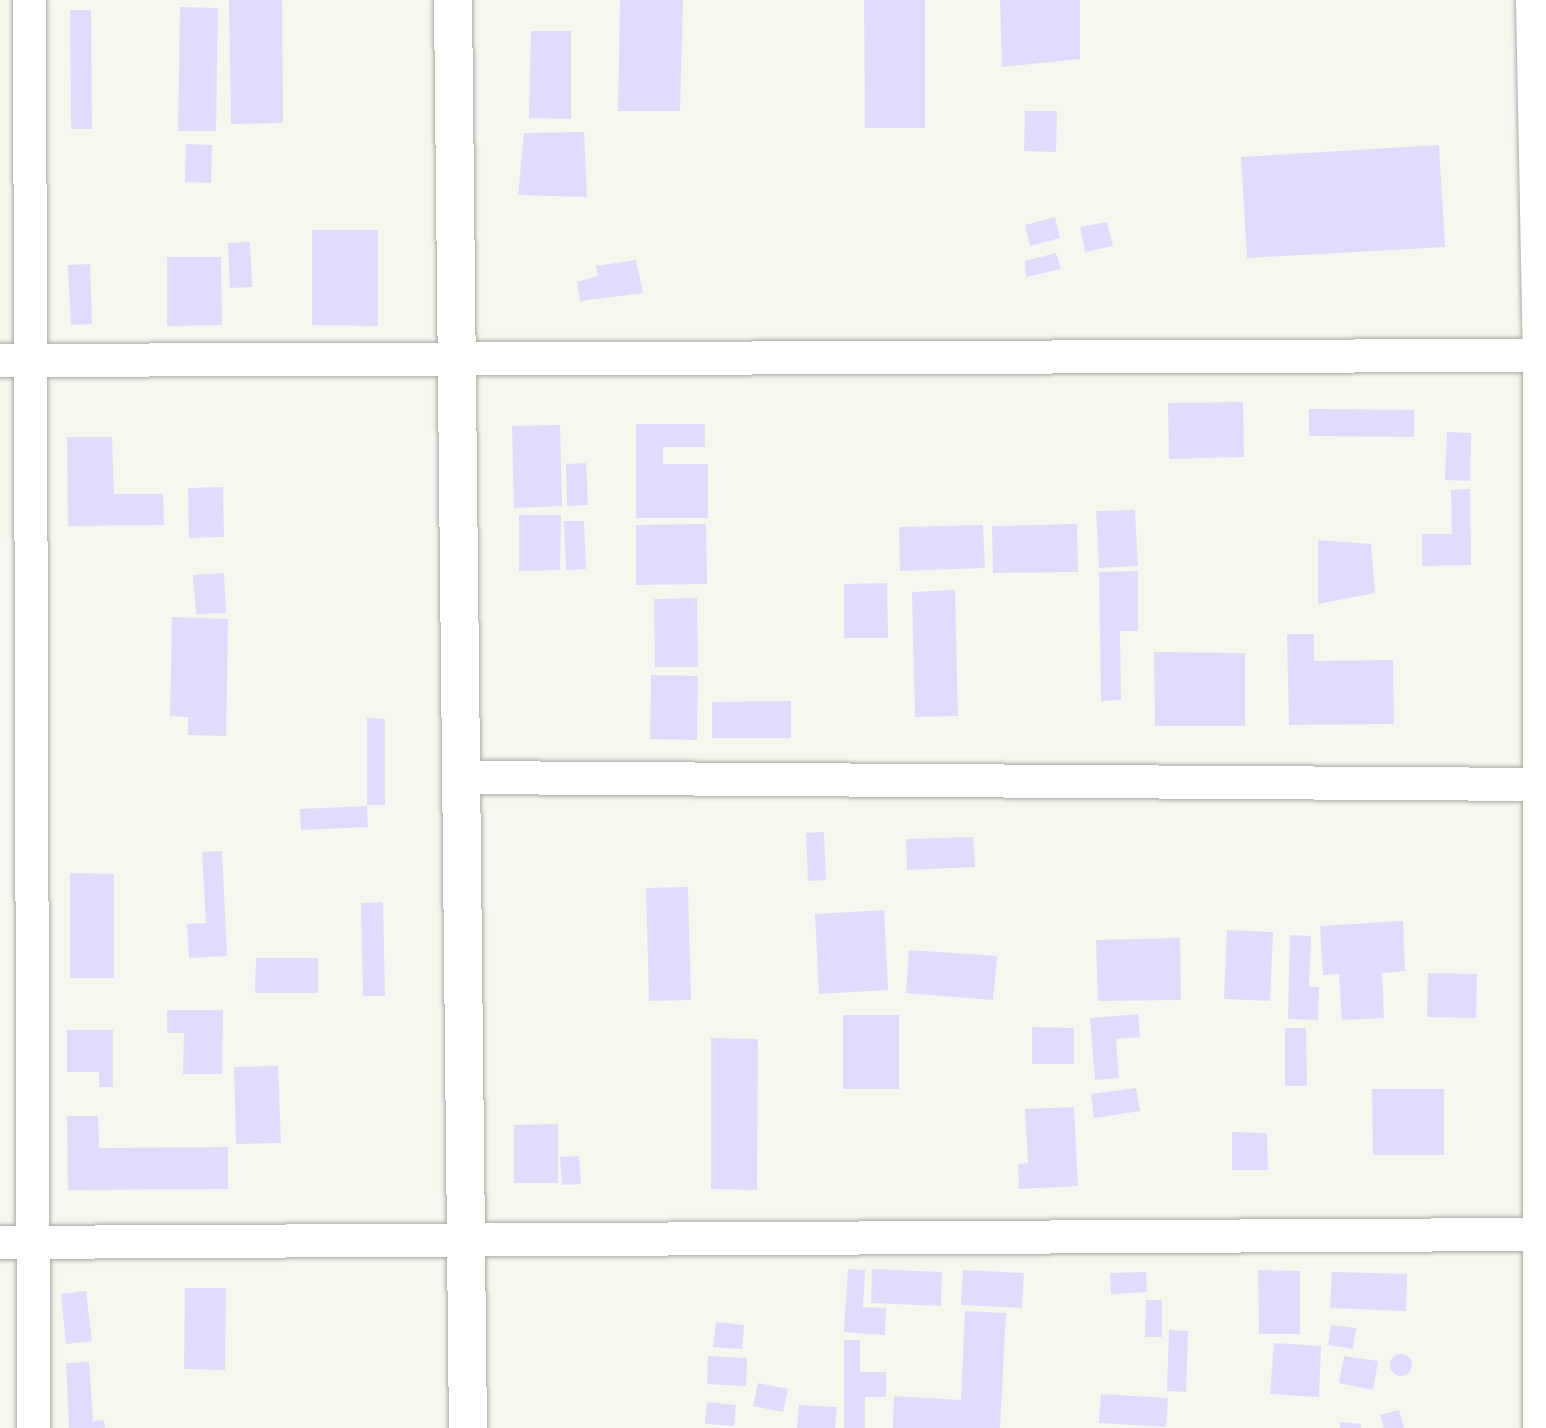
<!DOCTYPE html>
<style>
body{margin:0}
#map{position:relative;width:1546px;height:1428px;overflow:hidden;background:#f8f7ef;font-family:Lato,sans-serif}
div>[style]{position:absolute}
.building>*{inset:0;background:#e1dcfb}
.round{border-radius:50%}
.roads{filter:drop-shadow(0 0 2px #acaba4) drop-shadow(0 0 2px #acaba4)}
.minor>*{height:33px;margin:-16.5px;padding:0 16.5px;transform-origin:16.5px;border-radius:16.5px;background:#fff}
.tertiary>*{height:38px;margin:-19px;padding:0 19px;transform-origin:19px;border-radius:19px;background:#fff}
span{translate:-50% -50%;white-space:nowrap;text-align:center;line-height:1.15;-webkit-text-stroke:5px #f8f7ef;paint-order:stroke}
</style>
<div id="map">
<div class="building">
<div style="clip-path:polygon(229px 0,282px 0,283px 123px,231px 124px)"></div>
<div style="clip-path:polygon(620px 0,683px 0,680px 111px,618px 111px)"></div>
<div style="clip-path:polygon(864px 0,925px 0,925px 128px,865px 128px)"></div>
<div style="clip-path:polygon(1000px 0,1080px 0,1080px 59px,1002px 67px)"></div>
<div style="clip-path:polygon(180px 7px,218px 8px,216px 131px,178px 131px)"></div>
<div style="clip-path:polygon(70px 10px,91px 10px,92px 129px,71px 129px)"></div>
<div style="clip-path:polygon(531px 31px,571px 31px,571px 119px,529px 118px)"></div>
<div style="clip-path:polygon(1025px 111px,1057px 111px,1056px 152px,1024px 151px)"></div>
<div style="clip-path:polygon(584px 132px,587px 197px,518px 195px,524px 133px)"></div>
<div style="clip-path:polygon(186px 144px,212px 145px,211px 183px,185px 182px)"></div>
<div style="clip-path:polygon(1439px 145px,1445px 247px,1247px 258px,1241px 157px)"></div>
<div style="clip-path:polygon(1055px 217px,1060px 238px,1030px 246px,1025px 225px)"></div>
<div style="clip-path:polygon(1107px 222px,1113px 246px,1085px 252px,1080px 227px)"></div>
<div style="clip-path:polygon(312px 230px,378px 230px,378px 326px,312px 325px)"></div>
<div style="clip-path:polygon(250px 242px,252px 287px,230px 288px,228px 243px)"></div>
<div style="clip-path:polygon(1056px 253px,1061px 269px,1026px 277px,1025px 261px)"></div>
<div style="clip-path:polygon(167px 257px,221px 257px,222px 325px,167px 326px)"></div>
<div style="clip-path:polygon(636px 260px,643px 293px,580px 301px,577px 282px,598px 276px,596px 266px)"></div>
<div style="clip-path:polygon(90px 264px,92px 324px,71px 325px,68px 265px)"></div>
<div style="clip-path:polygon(1243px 402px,1244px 457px,1169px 459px,1168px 403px)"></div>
<div style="clip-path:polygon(1309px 409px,1414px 410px,1414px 437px,1309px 436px)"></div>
<div style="clip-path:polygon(636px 424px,705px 424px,705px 447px,663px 447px,663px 464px,708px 464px,708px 518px,636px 518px)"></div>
<div style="clip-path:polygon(560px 425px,562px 506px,514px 508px,512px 426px)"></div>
<div style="clip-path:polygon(1447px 432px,1471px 433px,1470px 481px,1445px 480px)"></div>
<div style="clip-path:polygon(67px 437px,112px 437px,114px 494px,163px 494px,164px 525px,68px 526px)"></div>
<div style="clip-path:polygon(586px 463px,588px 505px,567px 506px,566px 464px)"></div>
<div style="clip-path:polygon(223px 487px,224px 537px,189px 538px,188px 488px)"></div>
<div style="clip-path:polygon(1470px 489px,1471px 565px,1422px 566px,1422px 534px,1452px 534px,1451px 490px)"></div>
<div style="clip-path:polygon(1135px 510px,1138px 566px,1099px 568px,1096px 511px)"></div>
<div style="clip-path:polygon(519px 515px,561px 515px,560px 570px,519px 571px)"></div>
<div style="clip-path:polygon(564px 521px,584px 521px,586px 569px,566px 570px)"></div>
<div style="clip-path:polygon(706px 524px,707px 584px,636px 585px,636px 525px)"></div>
<div style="clip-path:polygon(1077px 524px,1078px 572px,993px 573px,992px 526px)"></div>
<div style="clip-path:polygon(983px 525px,985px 568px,900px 571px,899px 527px)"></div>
<div style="clip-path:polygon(1318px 540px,1371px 544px,1375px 593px,1318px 604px)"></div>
<div style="clip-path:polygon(1138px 571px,1138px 631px,1120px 631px,1121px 700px,1101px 701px,1099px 572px)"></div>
<div style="clip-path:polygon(224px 573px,226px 613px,196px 614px,193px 575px)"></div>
<div style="clip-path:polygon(887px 583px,888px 638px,844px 638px,844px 584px)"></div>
<div style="clip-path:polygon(955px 590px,958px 716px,915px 717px,912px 592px)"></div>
<div style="clip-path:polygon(697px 598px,698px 667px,655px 667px,654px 599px)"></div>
<div style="clip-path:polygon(172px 617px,228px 619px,226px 736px,188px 735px,188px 717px,170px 716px)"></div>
<div style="clip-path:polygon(1287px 634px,1314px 634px,1314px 661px,1393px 660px,1394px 724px,1289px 725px)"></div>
<div style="clip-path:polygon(1154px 652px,1245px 653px,1245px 726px,1155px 726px)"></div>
<div style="clip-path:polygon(651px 675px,698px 676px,697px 740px,650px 739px)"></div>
<div style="clip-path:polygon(791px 701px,791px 738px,712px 738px,712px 702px)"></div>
<div style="clip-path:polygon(367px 718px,385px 719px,385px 805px,367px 805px)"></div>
<div style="clip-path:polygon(367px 806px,368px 827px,301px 830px,300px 809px)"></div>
<div style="clip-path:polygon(824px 832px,826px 880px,808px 881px,806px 833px)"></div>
<div style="clip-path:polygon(973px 837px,975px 867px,907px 870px,906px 839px)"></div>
<div style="clip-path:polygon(222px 851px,227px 956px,189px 958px,187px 924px,206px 923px,202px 852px)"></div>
<div style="clip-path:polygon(70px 873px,114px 874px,114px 978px,70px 978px)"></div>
<div style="clip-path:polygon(688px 887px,691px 1000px,649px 1001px,646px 888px)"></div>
<div style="clip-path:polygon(383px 902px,385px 996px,363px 996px,361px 903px)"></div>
<div style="clip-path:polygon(884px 910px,888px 990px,819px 994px,815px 914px)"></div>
<div style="clip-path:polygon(1403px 921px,1405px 971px,1382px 973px,1384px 1018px,1342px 1020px,1339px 974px,1323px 975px,1320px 926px)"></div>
<div style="clip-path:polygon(1227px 930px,1273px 932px,1270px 1001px,1224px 999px)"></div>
<div style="clip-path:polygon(1290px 935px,1311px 936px,1309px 987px,1319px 987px,1318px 1020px,1288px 1019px)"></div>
<div style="clip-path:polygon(1180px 938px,1181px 1000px,1098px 1001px,1096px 940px)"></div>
<div style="clip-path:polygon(909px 950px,997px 956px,993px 1000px,906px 993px)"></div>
<div style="clip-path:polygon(256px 958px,318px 958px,318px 993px,255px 993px)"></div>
<div style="clip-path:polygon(1428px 973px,1477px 974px,1476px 1018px,1427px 1017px)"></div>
<div style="clip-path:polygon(167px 1010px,223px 1010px,222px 1074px,183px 1074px,184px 1033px,167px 1033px)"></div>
<div style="clip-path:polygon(1138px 1014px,1140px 1037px,1116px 1039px,1119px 1078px,1095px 1080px,1090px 1018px)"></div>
<div style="clip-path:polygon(843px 1015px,899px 1015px,899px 1089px,843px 1089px)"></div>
<div style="clip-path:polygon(1032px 1027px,1074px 1028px,1074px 1064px,1032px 1064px)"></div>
<div style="clip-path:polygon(1285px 1028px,1306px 1028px,1307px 1086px,1285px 1086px)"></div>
<div style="clip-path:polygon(67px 1030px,113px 1030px,113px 1087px,99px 1087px,99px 1072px,67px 1072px)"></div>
<div style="clip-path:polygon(711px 1038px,758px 1039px,757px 1190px,711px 1189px)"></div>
<div style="clip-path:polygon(278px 1066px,281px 1143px,236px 1144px,234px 1067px)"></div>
<div style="clip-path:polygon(1136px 1088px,1140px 1111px,1094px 1118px,1091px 1094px)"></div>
<div style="clip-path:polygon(1372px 1089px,1444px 1089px,1444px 1155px,1373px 1155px)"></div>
<div style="clip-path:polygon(1074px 1107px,1078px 1186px,1019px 1189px,1018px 1164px,1028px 1163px,1025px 1109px)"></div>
<div style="clip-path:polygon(67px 1116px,98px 1116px,99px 1148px,228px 1147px,228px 1189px,68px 1190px)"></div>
<div style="clip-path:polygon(558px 1124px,558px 1183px,514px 1183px,514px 1125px)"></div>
<div style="clip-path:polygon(1232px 1132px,1267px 1133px,1268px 1170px,1232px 1170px)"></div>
<div style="clip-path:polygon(579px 1156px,581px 1184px,562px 1185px,560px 1157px)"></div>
<div style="clip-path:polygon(848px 1269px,865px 1270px,863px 1307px,886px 1308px,885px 1335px,844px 1332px)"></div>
<div style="clip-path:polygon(872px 1269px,942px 1272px,941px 1306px,871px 1303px)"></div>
<div style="clip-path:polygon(963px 1270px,1024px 1273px,1022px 1308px,961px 1305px)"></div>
<div style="clip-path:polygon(1258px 1270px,1300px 1271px,1300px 1334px,1259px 1334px)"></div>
<div style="clip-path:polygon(1146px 1272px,1147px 1292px,1111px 1294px,1110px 1273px)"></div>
<div style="clip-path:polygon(1332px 1272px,1407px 1274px,1406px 1311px,1330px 1308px)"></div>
<div style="clip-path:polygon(185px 1288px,226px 1288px,225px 1370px,184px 1369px)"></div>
<div style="clip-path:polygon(86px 1291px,92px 1341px,66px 1344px,61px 1294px)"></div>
<div style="clip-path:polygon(1146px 1300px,1162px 1300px,1162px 1337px,1145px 1337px)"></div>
<div style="clip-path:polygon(965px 1311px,1006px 1313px,1000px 1428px,893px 1428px,894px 1396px,961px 1400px)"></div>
<div style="clip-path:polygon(716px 1322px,744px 1325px,742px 1349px,713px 1347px)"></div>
<div style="clip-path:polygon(1331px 1325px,1356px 1328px,1353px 1349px,1328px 1345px)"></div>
<div style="clip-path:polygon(1169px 1330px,1188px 1331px,1186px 1392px,1167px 1391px)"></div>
<div style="clip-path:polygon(844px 1340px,860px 1340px,860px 1372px,886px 1372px,886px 1397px,865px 1397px,865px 1428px,844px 1428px)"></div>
<div style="clip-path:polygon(1274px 1343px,1321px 1346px,1319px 1397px,1270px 1394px)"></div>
<div class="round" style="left:1390px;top:1354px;width:22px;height:22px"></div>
<div style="clip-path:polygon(708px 1356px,747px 1358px,746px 1386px,707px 1384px)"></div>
<div style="clip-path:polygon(1344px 1356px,1378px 1361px,1373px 1390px,1339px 1383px)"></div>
<div style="clip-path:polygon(89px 1362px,93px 1421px,104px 1420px,105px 1428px,69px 1428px,66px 1363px)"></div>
<div style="clip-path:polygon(758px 1383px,788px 1389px,783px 1412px,753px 1406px)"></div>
<div style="clip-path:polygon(1101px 1394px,1168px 1398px,1166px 1427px,1099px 1423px)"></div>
<div style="clip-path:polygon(707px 1402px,736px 1405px,734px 1426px,705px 1424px)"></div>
<div style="clip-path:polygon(799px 1405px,837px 1407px,835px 1428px,797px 1428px)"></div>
<div style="clip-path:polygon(1399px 1410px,1404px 1428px,1384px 1428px,1380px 1415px)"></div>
<div style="clip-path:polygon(1340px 1422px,1361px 1424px,1361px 1428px,1340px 1428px)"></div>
</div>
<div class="roads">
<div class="minor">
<div style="left:29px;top:0;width:1428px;rotate:89.84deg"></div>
<div style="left:1532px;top:0;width:355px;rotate:88.9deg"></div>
<div style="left:1539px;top:355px;width:1073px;rotate:90deg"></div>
<div style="left:0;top:360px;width:1546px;rotate:-0.19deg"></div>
<div style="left:461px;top:777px;width:1085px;rotate:0.37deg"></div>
<div style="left:0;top:1242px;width:1546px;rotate:-0.3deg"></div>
</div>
<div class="tertiary">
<div style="left:453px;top:0;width:1428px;rotate:89.4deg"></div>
</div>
</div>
</div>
